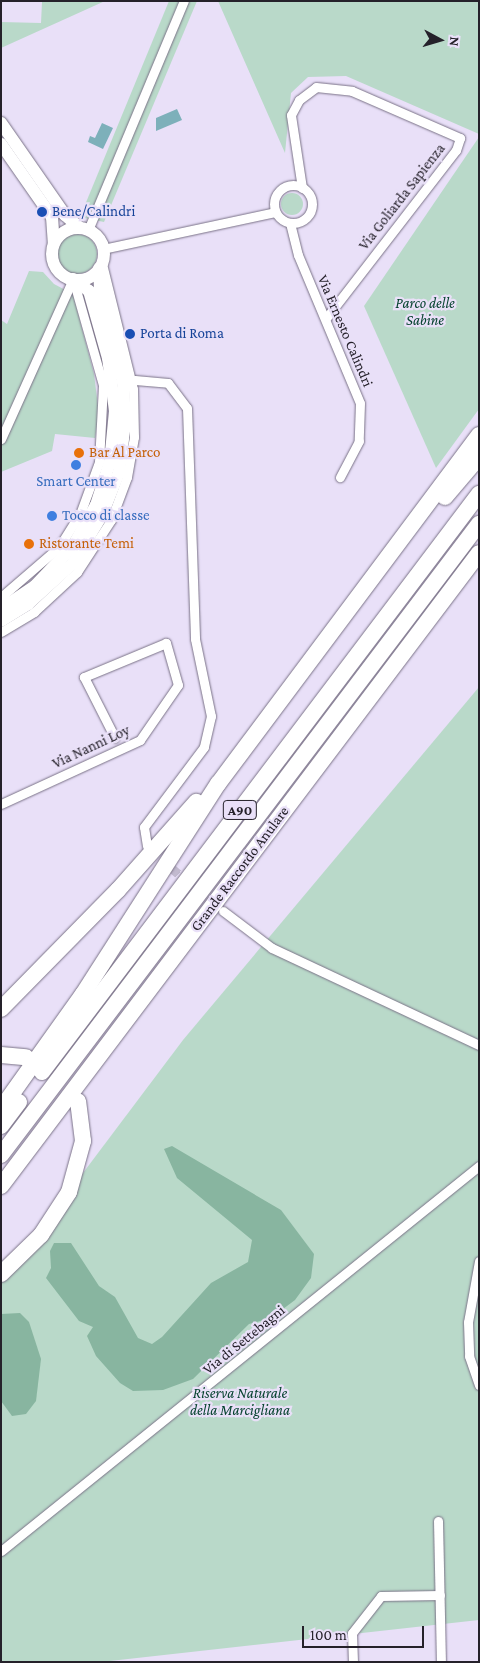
<!DOCTYPE html>
<style>
body{margin:0}
#map{position:relative;width:480px;height:1663px;overflow:hidden;background:#e9e0f8;font-family:"Crimson Pro",serif}
div>[style]{position:absolute}
.green>*{inset:0;background:#b9d9c9}
.round{border-radius:50%}
.forest>*{inset:0;background:#88b5a0}
.water>*{inset:0;background:#7db0ba}
.street-tunnel>*{height:9px;margin-top:-4.5px;transform-origin:0;background:repeating-linear-gradient(90deg,#c2bacf 0 9px,transparent 0 13.5px)}
.roads{filter:drop-shadow(0 0 1px #7a7287) drop-shadow(0 0 1px #7a7287)}
.street>*{height:9px;margin:-4.5px;padding:0 4.5px;transform-origin:4.5px;border-radius:4.5px;background:#fff}
.street>.ring{margin:-4.5px;padding:0;box-sizing:content-box;background:none;border:9px solid #fff;border-radius:50%}
.secondary>*{height:12px;margin:-6px;padding:0 6px;transform-origin:6px;border-radius:6px;background:#fff}
.secondary>.ring{margin:-6px;padding:0;box-sizing:content-box;background:none;border:12px solid #fff;border-radius:50%}
.highway>*{height:16px;margin:-8px;padding:0 8px;transform-origin:8px;border-radius:8px;background:#fff}
.dots>*{width:14px;height:14px;translate:-50% -50%;box-sizing:border-box;border:2px solid #e9e0f8;border-radius:50%}
span{translate:-50% -50%;white-space:nowrap;text-align:center;line-height:1.15;-webkit-text-stroke:4.5px #e9e0f8;paint-order:stroke}
.shield-label span{padding:1px 4px;background:#e9e0f8;border:1px solid;border-radius:4px;-webkit-text-stroke-width:0}
.shield-label{font-size:14px;color:#25212a;font-weight:700}
.street-label{font-size:15px;color:#25212a}
.transit-label{font-size:15px;color:#164399}
.left{translate:0 -50%;text-align:left}
.park-label{font-size:15px;color:#05422e;font-style:italic}
.food-label{font-size:15px;color:#c56008}
.shop-label{font-size:15px;color:#366cbe}
.frame{position:absolute;inset:0;border:2px solid #25212a;pointer-events:none}
.north{position:absolute;left:415px;top:15px;width:50px;height:50px;-webkit-text-stroke:4px #e9e0f8;paint-order:stroke;rotate:96deg;font-size:14px;font-weight:700;line-height:20px;text-align:center;color:#25212a}
.north::after{content:'';display:block;margin:auto;width:18px;height:22px;background:#25212a;clip-path:polygon(50% 0,100% 100%,50% 72%,0 100%)}
.scale{position:absolute;left:302px;top:1626px;width:122px;height:22px;box-sizing:border-box;border:2px solid #25212a;border-top:0;padding-left:6px;font-size:15px;line-height:18px;white-space:nowrap;color:#25212a;-webkit-text-stroke:4px #e9e0f8;paint-order:stroke}
</style>
<div id="map">
<div class="green">
<div style="clip-path:polygon(36px 1px,105px 1px,1px 48px,1px 22px,41px 23px,42px 2px)"></div>
<div style="clip-path:polygon(169px 1px,197px 1px,104px 222px,80px 217px)"></div>
<div style="clip-path:polygon(218px 1px,479px 1px,479px 134px,346px 76px,308px 77px,291px 93px,285px 153px)"></div>
<div style="clip-path:polygon(479px 137px,479px 409px,436px 468px,364px 306px)"></div>
<div class="round" style="left:281px;top:193px;width:22px;height:22px"></div>
<div class="round" style="left:57px;top:234px;width:40px;height:40px"></div>
<div style="clip-path:polygon(29px 271px,43px 272px,54px 284px,73px 294px,94px 374px,99px 414px,95px 438px,55px 434px,52px 451px,1px 472px,1px 320px,7px 324px)"></div>
<div style="clip-path:polygon(479px 687px,479px 1620px,101px 1662px,1px 1662px,1px 1282px,183px 1040px)"></div>
</div>
<div class="forest">
<div style="clip-path:polygon(172px 1146px,281px 1210px,314px 1254px,311px 1278px,295px 1300px,271px 1318px,249px 1324px,193px 1379px,163px 1390px,133px 1391px,120px 1383px,96px 1356px,87px 1336px,93px 1327px,79px 1321px,46px 1278px,51px 1268px,50px 1251px,54px 1243px,71px 1243px,99px 1286px,115px 1297px,138px 1338px,152px 1344px,162px 1337px,211px 1283px,248px 1262px,252px 1240px,177px 1178px,164px 1149px)"></div>
<div style="clip-path:polygon(20px 1313px,29px 1322px,41px 1359px,36px 1401px,26px 1414px,12px 1416px,1px 1401px,1px 1314px)"></div>
</div>
<div class="water">
<div style="clip-path:polygon(177px 109px,182px 120px,156px 131px,156px 118px)"></div>
<div style="clip-path:polygon(102px 123px,113px 128px,103px 149px,88px 142px,90px 136px,95px 138px)"></div>
</div>
<div class="street-tunnel">
<div style="left:151px;top:850px;width:49px;rotate:40.9deg"></div>
</div>
<div class="roads">
<div class="street">
<div class="ring" style="left:274px;top:185px;width:29px;height:29px"></div>
<div style="left:302px;top:188px;width:74px;rotate:-98.6deg"></div>
<div style="left:291px;top:115px;width:17px;rotate:-62deg"></div>
<div style="left:299px;top:100px;width:21px;rotate:-37deg"></div>
<div style="left:316px;top:87px;width:36px;rotate:6deg"></div>
<div style="left:352px;top:91px;width:118px;rotate:23.5deg"></div>
<div style="left:460px;top:138px;width:13px;rotate:108deg"></div>
<div style="left:456px;top:150px;width:212px;rotate:127.7deg"></div>
<div style="left:290px;top:223px;width:33px;rotate:76deg"></div>
<div style="left:298px;top:255px;width:160px;rotate:67.3deg"></div>
<div style="left:360px;top:403px;width:38px;rotate:92deg"></div>
<div style="left:359px;top:441px;width:41px;rotate:117.8deg"></div>
<div style="left:88px;top:230px;width:248px;rotate:-67.3deg"></div>
<div style="left:103px;top:249px;width:176px;rotate:-12.1deg"></div>
<div style="left:135px;top:380px;width:33px;rotate:5deg"></div>
<div style="left:168px;top:383px;width:31px;rotate:53deg"></div>
<div style="left:187px;top:408px;width:231px;rotate:88deg"></div>
<div style="left:195px;top:639px;width:79px;rotate:78.3deg"></div>
<div style="left:211px;top:716px;width:32px;rotate:103deg"></div>
<div style="left:204px;top:747px;width:100px;rotate:126.9deg"></div>
<div style="left:144px;top:827px;width:19px;rotate:81deg"></div>
<div style="left:1px;top:439px;width:175px;rotate:-65.8deg"></div>
<div style="left:1px;top:597px;width:77px;rotate:-40.8deg"></div>
<div style="left:59px;top:547px;width:39px;rotate:-58deg"></div>
<div style="left:80px;top:514px;width:55px;rotate:-69.9deg"></div>
<div style="left:99px;top:462px;width:77px;rotate:-87deg"></div>
<div style="left:103px;top:385px;width:110px;rotate:-105.8deg"></div>
<div style="left:1px;top:632px;width:39px;rotate:-31deg"></div>
<div style="left:34px;top:612px;width:59px;rotate:-42.9deg"></div>
<div style="left:77px;top:572px;width:62px;rotate:-56.8deg"></div>
<div style="left:111px;top:520px;width:46px;rotate:-69.6deg"></div>
<div style="left:127px;top:477px;width:41px;rotate:-80.1deg"></div>
<div style="left:134px;top:437px;width:48px;rotate:-91.2deg"></div>
<div style="left:133px;top:389px;width:125px;rotate:-103.9deg"></div>
<div style="left:1px;top:804px;width:153px;rotate:-24.7deg"></div>
<div style="left:140px;top:740px;width:67px;rotate:-55.4deg"></div>
<div style="left:178px;top:685px;width:44px;rotate:-105.9deg"></div>
<div style="left:166px;top:643px;width:89px;rotate:157.5deg"></div>
<div style="left:84px;top:677px;width:68px;rotate:63.1deg"></div>
<div style="left:223px;top:911px;width:61px;rotate:37.1deg"></div>
<div style="left:272px;top:948px;width:229px;rotate:25.1deg"></div>
<div style="left:479px;top:1261px;width:62px;rotate:100.2deg"></div>
<div style="left:468px;top:1322px;width:34px;rotate:88deg"></div>
<div style="left:469px;top:1356px;width:31px;rotate:71deg"></div>
<div style="left:438px;top:1521px;width:141px;rotate:88.8deg"></div>
<div style="left:1px;top:1551px;width:614px;rotate:-38.85deg"></div>
<div style="left:353px;top:1662px;width:29px;rotate:-92deg"></div>
<div style="left:352px;top:1633px;width:47px;rotate:-51.9deg"></div>
<div style="left:381px;top:1596px;width:59px;rotate:-1deg"></div>
</div>
<div class="secondary">
<div style="left:1px;top:123px;width:112px;rotate:55.2deg"></div>
<div style="left:65px;top:215px;width:20px;rotate:41deg"></div>
<div style="left:1px;top:144px;width:89px;rotate:55.1deg"></div>
<div style="left:52px;top:217px;width:26px;rotate:86deg"></div>
<div class="ring" style="left:52px;top:228px;width:40px;height:40px"></div>
<div style="left:1px;top:609px;width:41px;rotate:-34.1deg"></div>
<div style="left:35px;top:586px;width:55px;rotate:-46.5deg"></div>
<div style="left:73px;top:546px;width:47px;rotate:-60.7deg"></div>
<div style="left:96px;top:505px;width:45px;rotate:-72deg"></div>
<div style="left:110px;top:462px;width:51px;rotate:-84.4deg"></div>
<div style="left:115px;top:411px;width:53px;rotate:-97.5deg"></div>
<div style="left:108px;top:358px;width:70px;rotate:-105.8deg"></div>
<div style="left:89px;top:291px;width:20px;rotate:-143deg"></div>
<div style="left:1px;top:621px;width:32px;rotate:-32deg"></div>
<div style="left:28px;top:604px;width:61px;rotate:-42.3deg"></div>
<div style="left:73px;top:563px;width:56px;rotate:-58.9deg"></div>
<div style="left:102px;top:515px;width:46px;rotate:-68.4deg"></div>
<div style="left:119px;top:472px;width:49px;rotate:-83deg"></div>
<div style="left:125px;top:423px;width:41px;rotate:-92.8deg"></div>
<div style="left:123px;top:382px;width:94px;rotate:-104.2deg"></div>
<div style="left:100px;top:291px;width:23px;rotate:-92deg"></div>
</div>
<div class="highway">
<div style="left:445px;top:497px;width:52px;rotate:-49.6deg"></div>
<div style="left:1px;top:1009px;width:167px;rotate:-45.5deg"></div>
<div style="left:118px;top:890px;width:118px;rotate:-48.4deg"></div>
<div style="left:1px;top:1055px;width:25px;rotate:5deg"></div>
<div style="left:42px;top:1072px;width:725px;rotate:-52.91deg"></div>
<div style="left:1px;top:1109px;width:141px;rotate:-54.5deg"></div>
<div style="left:83px;top:994px;width:250px;rotate:-57.3deg"></div>
<div style="left:218px;top:784px;width:436px;rotate:-53.2deg"></div>
<div style="left:1px;top:1126px;width:30px;rotate:-53deg"></div>
<div style="left:1px;top:1155px;width:792px;rotate:-52.86deg"></div>
<div style="left:1px;top:1186px;width:793px;rotate:-52.94deg"></div>
<div style="left:1px;top:1274px;width:56px;rotate:-44.3deg"></div>
<div style="left:41px;top:1235px;width:51px;rotate:-56.9deg"></div>
<div style="left:69px;top:1192px;width:53px;rotate:-74.6deg"></div>
<div style="left:83px;top:1141px;width:40px;rotate:-97.1deg"></div>
</div>
</div>
<div class="dots">
<div style="left:42px;top:212px;background:#1a4fb4"></div>
<div style="left:130px;top:334px;background:#1a4fb4"></div>
<div style="left:79px;top:453px;background:#e8710a"></div>
<div style="left:76px;top:465px;background:#3f7fe0"></div>
<div style="left:52px;top:516px;background:#3f7fe0"></div>
<div style="left:29px;top:544px;background:#e8710a"></div>
</div>
<div class="shield-label">
<span style="left:240px;top:810px">A90</span>
</div>
<div class="street-label">
<span style="left:402px;top:197px;rotate:-52deg">Via Goliarda Sapienza</span>
<span style="left:345px;top:331px;rotate:67deg">Via Ernesto Calindri</span>
<span style="left:91px;top:747px;rotate:-25deg">Via Nanni Loy</span>
<span style="left:240px;top:869px;rotate:-53deg">Grande Raccordo Anulare</span>
<span style="left:244px;top:1340px;rotate:-39deg">Via di Settebagni</span>
</div>
<div class="transit-label">
<span class="left" style="left:52px;top:212px">Bene/Calindri</span>
<span class="left" style="left:140px;top:334px">Porta di Roma</span>
</div>
<div class="park-label">
<span style="left:425px;top:312px">Parco delle<br>Sabine</span>
<span style="left:240px;top:1402px">Riserva Naturale<br>della Marcigliana</span>
</div>
<div class="food-label">
<span class="left" style="left:89px;top:453px">Bar Al Parco</span>
<span class="left" style="left:39px;top:544px">Ristorante Temi</span>
</div>
<div class="shop-label">
<span style="left:76px;top:482px">Smart Center</span>
<span class="left" style="left:62px;top:516px">Tocco di classe</span>
</div>
<div class="frame"></div>
<div class="north">N</div>
<div class="scale">100 m</div>
</div>
